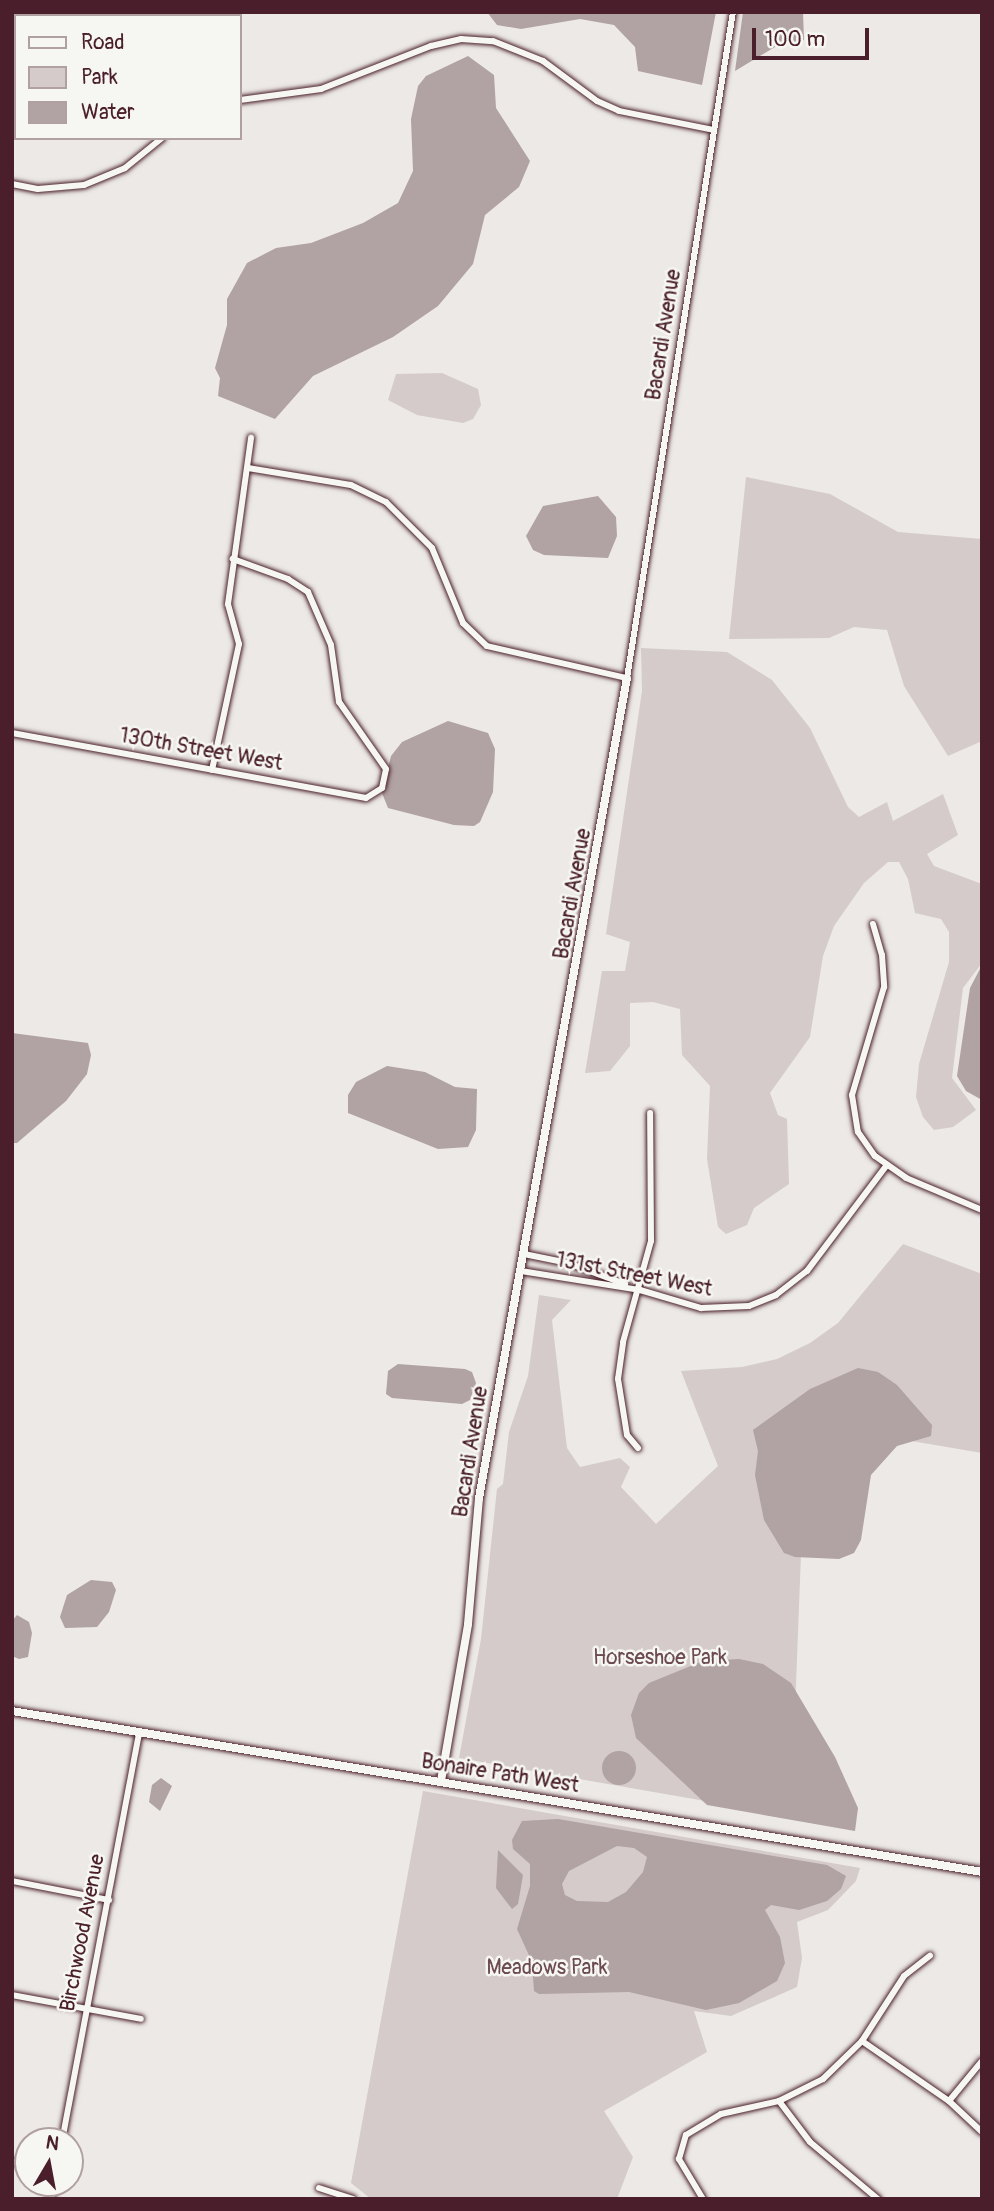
<!DOCTYPE html>
<style>
body{margin:0}
#map{position:relative;width:994px;height:2211px;overflow:hidden;background:#ece9e6;font-family:Pangolin,sans-serif}
div>[style]{position:absolute}
.green>*{inset:0;background:#d4cbca}
.water>*{inset:0;background:#b1a2a3}
.round{border-radius:50%}
.roads{filter:drop-shadow(0 0 2px #4a1f2b) drop-shadow(0 0 2px #4a1f2b)}
.minor>*{height:6px;margin:-3px;padding:0 3px;transform-origin:3px;border-radius:3px;background:#f6f6f2}
.tertiary>*{height:8px;margin:-4px;padding:0 4px;transform-origin:4px;border-radius:4px;background:#f6f6f2}
span{translate:-50% -50%;white-space:nowrap;text-align:center;line-height:1.15;-webkit-text-stroke:5px #f6f6f2;paint-order:stroke}
.street-label{font-size:21px;color:#4a1f2b}
.park-label{font-size:21px;color:#6c4a53}
.frame{position:absolute;inset:0;border:14px solid #4a1f2b;pointer-events:none}
.legend{position:absolute;left:14px;top:14px;width:228px;height:126px;box-sizing:border-box;background:#f6f6f2;border:2px solid #b1a0a2;margin:0;padding:9px 12px;list-style:none;font-size:21px;color:#4a1f2b}
.legend li{display:flex;align-items:center;gap:14px;height:35px}
.legend b{width:35px;border:2px solid #b1a0a2}
.north{position:absolute;left:14px;top:2127px;width:70px;height:70px;box-sizing:border-box;background:#f6f6f2;border:2px solid #b1a0a2;border-radius:50%;rotate:10deg;font-size:19px;font-weight:700;line-height:28px;text-align:center;color:#4a1f2b}
.north::after{content:'';display:block;margin:auto;width:24px;height:32px;background:#4a1f2b;clip-path:polygon(50% 0,100% 100%,50% 72%,0 100%)}
.scale{position:absolute;left:752px;top:28px;width:117px;height:32px;box-sizing:border-box;border:4px solid #4a1f2b;border-top:0;padding-left:9px;font-size:21px;line-height:24px;white-space:nowrap;color:#4a1f2b;-webkit-text-stroke:5px #f6f6f2;paint-order:stroke}
</style>
<div id="map">
<div class="green">
<div style="clip-path:polygon(442px 373px,478px 389px,481px 405px,473px 419px,463px 423px,417px 415px,388px 400px,396px 374px)"></div>
<div style="clip-path:polygon(746px 477px,830px 494px,898px 532px,982px 539px,982px 741px,948px 756px,904px 686px,887px 630px,854px 627px,829px 638px,729px 639px)"></div>
<div style="clip-path:polygon(641px 648px,727px 652px,772px 680px,810px 728px,848px 807px,859px 817px,887px 802px,893px 821px,943px 794px,958px 835px,927px 854px,934px 866px,982px 884px,982px 963px,963px 988px,952px 1078px,976px 1110px,953px 1127px,934px 1130px,923px 1117px,916px 1097px,919px 1064px,949px 962px,949px 932px,941px 919px,915px 913px,908px 879px,899px 862px,888px 862px,864px 883px,834px 926px,823px 956px,810px 1037px,770px 1093px,778px 1115px,787px 1119px,789px 1184px,754px 1208px,747px 1225px,726px 1234px,718px 1227px,707px 1159px,710px 1086px,682px 1055px,680px 1009px,653px 1002px,630px 1003px,630px 1046px,610px 1071px,585px 1073px,602px 971px,625px 971px,630px 942px,606px 934px,642px 691px)"></div>
<div style="clip-path:polygon(903px 1244px,982px 1274px,982px 1453px,806px 1423px,791px 1816px,459px 1758px,481px 1639px,497px 1489px,503px 1484px,509px 1432px,528px 1376px,539px 1295px,571px 1300px,552px 1320px,567px 1448px,580px 1467px,620px 1458px,630px 1467px,621px 1487px,656px 1524px,718px 1466px,681px 1371px,742px 1367px,777px 1359px,810px 1343px,838px 1323px)"></div>
<div style="clip-path:polygon(423px 1791px,860px 1868px,856px 1881px,828px 1910px,797px 1922px,802px 1958px,797px 1987px,731px 2016px,694px 2011px,707px 2052px,604px 2111px,633px 2157px,617px 2199px,371px 2199px,351px 2183px)"></div>
</div>
<div class="water">
<div style="clip-path:polygon(487px 12px,716px 12px,702px 85px,638px 71px,635px 47px,614px 25px,580px 19px,521px 29px,497px 25px)"></div>
<div style="clip-path:polygon(743px 12px,803px 12px,804px 40px,795px 46px,780px 44px,735px 71px)"></div>
<div style="clip-path:polygon(468px 56px,494px 75px,496px 108px,530px 161px,519px 187px,485px 215px,473px 264px,438px 306px,393px 337px,313px 376px,275px 419px,218px 396px,220px 378px,215px 368px,227px 325px,227px 299px,247px 263px,276px 248px,311px 243px,363px 223px,398px 203px,413px 171px,411px 119px,418px 86px,426px 76px)"></div>
<div style="clip-path:polygon(598px 496px,616px 517px,617px 536px,608px 558px,544px 555px,533px 550px,526px 536px,543px 506px)"></div>
<div style="clip-path:polygon(448px 721px,488px 733px,495px 749px,493px 792px,480px 822px,474px 826px,454px 825px,388px 808px,382px 793px,391px 756px,402px 742px)"></div>
<div style="clip-path:polygon(982px 965px,982px 1100px,966px 1091px,957px 1076px,970px 988px)"></div>
<div style="clip-path:polygon(12px 1033px,88px 1043px,91px 1055px,87px 1074px,66px 1101px,17px 1143px,12px 1143px)"></div>
<div style="clip-path:polygon(387px 1066px,425px 1072px,455px 1087px,477px 1089px,476px 1130px,468px 1147px,438px 1149px,348px 1113px,348px 1095px,356px 1082px)"></div>
<div style="clip-path:polygon(398px 1364px,465px 1369px,472px 1372px,476px 1383px,470px 1400px,462px 1404px,392px 1398px,386px 1394px,388px 1371px)"></div>
<div style="clip-path:polygon(858px 1368px,878px 1372px,897px 1385px,932px 1425px,931px 1436px,897px 1446px,871px 1475px,861px 1540px,854px 1553px,839px 1559px,795px 1557px,784px 1553px,764px 1520px,755px 1475px,758px 1451px,753px 1430px,810px 1389px)"></div>
<div style="clip-path:polygon(91px 1580px,112px 1582px,116px 1590px,109px 1612px,97px 1627px,65px 1628px,60px 1617px,67px 1595px)"></div>
<div style="clip-path:polygon(17px 1615px,29px 1622px,32px 1633px,28px 1657px,19px 1659px,12px 1656px,12px 1621px)"></div>
<div style="clip-path:polygon(739px 1659px,763px 1664px,791px 1683px,835px 1757px,858px 1808px,855px 1831px,707px 1805px,636px 1738px,631px 1715px,639px 1693px,649px 1683px,703px 1661px)"></div>
<div class="round" style="left:602px;top:1751px;width:34px;height:34px"></div>
<div style="clip-path:polygon(161px 1778px,172px 1786px,160px 1811px,149px 1802px,152px 1785px)"></div>
<div style="clip-path:polygon(evenodd,558px 1819px,827px 1865px,846px 1876px,841px 1889px,827px 1901px,799px 1910px,771px 1905px,765px 1910px,780px 1937px,785px 1963px,777px 1981px,739px 2003px,706px 2010px,629px 1992px,539px 1994px,534px 1991px,532px 1962px,517px 1929px,530px 1886px,530px 1864px,513px 1849px,512px 1840px,522px 1821px,558px 1819px,617px 1846px,634px 1848px,647px 1857px,643px 1872px,626px 1892px,608px 1902px,577px 1901px,565px 1895px,562px 1884px,569px 1871px,617px 1846px)"></div>
<div style="clip-path:polygon(498px 1850px,523px 1875px,518px 1904px,512px 1909px,496px 1888px)"></div>
</div>
<div class="roads">
<div class="minor">
<div style="left:240px;top:100px;width:82px;rotate:-7.7deg"></div>
<div style="left:321px;top:89px;width:118px;rotate:-21.4deg"></div>
<div style="left:431px;top:46px;width:31px;rotate:-13deg"></div>
<div style="left:461px;top:39px;width:32px;rotate:4deg"></div>
<div style="left:493px;top:41px;width:54px;rotate:21.8deg"></div>
<div style="left:543px;top:61px;width:67px;rotate:36.5deg"></div>
<div style="left:597px;top:101px;width:24px;rotate:24deg"></div>
<div style="left:619px;top:111px;width:97px;rotate:11.3deg"></div>
<div style="left:12px;top:184px;width:26px;rotate:11deg"></div>
<div style="left:38px;top:189px;width:46px;rotate:-5deg"></div>
<div style="left:84px;top:185px;width:44px;rotate:-22.5deg"></div>
<div style="left:125px;top:168px;width:48px;rotate:-39deg"></div>
<div style="left:248px;top:468px;width:104px;rotate:9.4deg"></div>
<div style="left:351px;top:485px;width:39px;rotate:26deg"></div>
<div style="left:386px;top:502px;width:65px;rotate:45deg"></div>
<div style="left:432px;top:548px;width:81px;rotate:67.5deg"></div>
<div style="left:463px;top:623px;width:33px;rotate:44deg"></div>
<div style="left:487px;top:646px;width:144px;rotate:12.9deg"></div>
<div style="left:627px;top:678px;width:674px;rotate:-80.96deg"></div>
<div style="left:12px;top:733px;width:360px;rotate:10.4deg"></div>
<div style="left:366px;top:798px;width:19px;rotate:-32deg"></div>
<div style="left:382px;top:788px;width:19px;rotate:-78deg"></div>
<div style="left:386px;top:769px;width:82px;rotate:-125deg"></div>
<div style="left:339px;top:702px;width:58px;rotate:-98deg"></div>
<div style="left:331px;top:645px;width:58px;rotate:-113.5deg"></div>
<div style="left:308px;top:592px;width:24px;rotate:-147deg"></div>
<div style="left:288px;top:579px;width:59px;rotate:-160deg"></div>
<div style="left:212px;top:770px;width:129px;rotate:-77.9deg"></div>
<div style="left:239px;top:644px;width:41px;rotate:-105.4deg"></div>
<div style="left:228px;top:604px;width:168px;rotate:-82.1deg"></div>
<div style="left:873px;top:924px;width:32px;rotate:74deg"></div>
<div style="left:882px;top:955px;width:32px;rotate:86deg"></div>
<div style="left:884px;top:987px;width:113px;rotate:106.5deg"></div>
<div style="left:852px;top:1095px;width:37px;rotate:81deg"></div>
<div style="left:858px;top:1132px;width:29px;rotate:55deg"></div>
<div style="left:875px;top:1156px;width:38px;rotate:35deg"></div>
<div style="left:906px;top:1178px;width:82px;rotate:22.8deg"></div>
<div style="left:524px;top:1254px;width:45px;rotate:11.6deg"></div>
<div style="left:568px;top:1263px;width:61px;rotate:20.2deg"></div>
<div style="left:521px;top:1271px;width:121px;rotate:9.1deg"></div>
<div style="left:640px;top:1290px;width:64px;rotate:16.4deg"></div>
<div style="left:701px;top:1308px;width:48px;rotate:-2.4deg"></div>
<div style="left:749px;top:1306px;width:29px;rotate:-22deg"></div>
<div style="left:776px;top:1295px;width:39px;rotate:-38deg"></div>
<div style="left:807px;top:1271px;width:133px;rotate:-53deg"></div>
<div style="left:638px;top:1448px;width:17px;rotate:-130deg"></div>
<div style="left:627px;top:1435px;width:57px;rotate:-99.1deg"></div>
<div style="left:618px;top:1379px;width:37px;rotate:-82deg"></div>
<div style="left:623px;top:1342px;width:105px;rotate:-74.5deg"></div>
<div style="left:651px;top:1241px;width:128px;rotate:-90.4deg"></div>
<div style="left:12px;top:1881px;width:99px;rotate:11.1deg"></div>
<div style="left:12px;top:1995px;width:131px;rotate:10.5deg"></div>
<div style="left:862px;top:2041px;width:106px;rotate:34.6deg"></div>
<div style="left:949px;top:2101px;width:45px;rotate:43.2deg"></div>
<div style="left:779px;top:2101px;width:51px;rotate:52.9deg"></div>
<div style="left:810px;top:2142px;width:89px;rotate:40deg"></div>
<div style="left:949px;top:2101px;width:52px;rotate:-50.5deg"></div>
<div style="left:62px;top:2141px;width:416px;rotate:-79.3deg"></div>
<div style="left:12px;top:2162px;width:16px;rotate:7deg"></div>
<div style="left:319px;top:2188px;width:36px;rotate:18deg"></div>
<div style="left:51px;top:2199px;width:16px;rotate:-79deg"></div>
<div style="left:703px;top:2199px;width:47px;rotate:-121deg"></div>
<div style="left:679px;top:2159px;width:25px;rotate:-74deg"></div>
<div style="left:686px;top:2135px;width:41px;rotate:-31deg"></div>
<div style="left:721px;top:2114px;width:59px;rotate:-12.6deg"></div>
<div style="left:779px;top:2101px;width:49px;rotate:-26.6deg"></div>
<div style="left:823px;top:2079px;width:54px;rotate:-44.3deg"></div>
<div style="left:862px;top:2041px;width:77px;rotate:-57.1deg"></div>
<div style="left:904px;top:1976px;width:33px;rotate:-38deg"></div>
</div>
<div class="tertiary">
<div style="left:12px;top:1711px;width:983px;rotate:9.42deg"></div>
<div style="left:441px;top:1781px;width:159px;rotate:-80.2deg"></div>
<div style="left:468px;top:1624px;width:126px;rotate:-85deg"></div>
<div style="left:479px;top:1498px;width:833px;rotate:-79.77deg"></div>
</div>
</div>
<div class="street-label">
<span style="left:664px;top:335px;rotate:-81deg">Bacardi Avenue</span>
<span style="left:201px;top:750px;rotate:10deg">130th Street West</span>
<span style="left:573px;top:894px;rotate:-80deg">Bacardi Avenue</span>
<span style="left:634px;top:1275px;rotate:11deg">131st Street West</span>
<span style="left:471px;top:1452px;rotate:-81deg">Bacardi Avenue</span>
<span style="left:500px;top:1774px;rotate:9deg">Bonaire Path West</span>
<span style="left:83px;top:1933px;rotate:-79deg">Birchwood Avenue</span>
</div>
<div class="park-label">
<span style="left:660px;top:1658px">Horseshoe Park</span>
<span style="left:547px;top:1968px">Meadows Park</span>
</div>
<div class="frame"></div>
<ul class="legend">
<li><b style="height:9px;background:#f6f6f2"></b>Road</li>
<li><b style="height:19px;background:#d4cbca"></b>Park</li>
<li><b style="height:19px;background:#b1a2a3"></b>Water</li>
</ul>
<div class="north">N</div>
<div class="scale">100 m</div>
</div>
